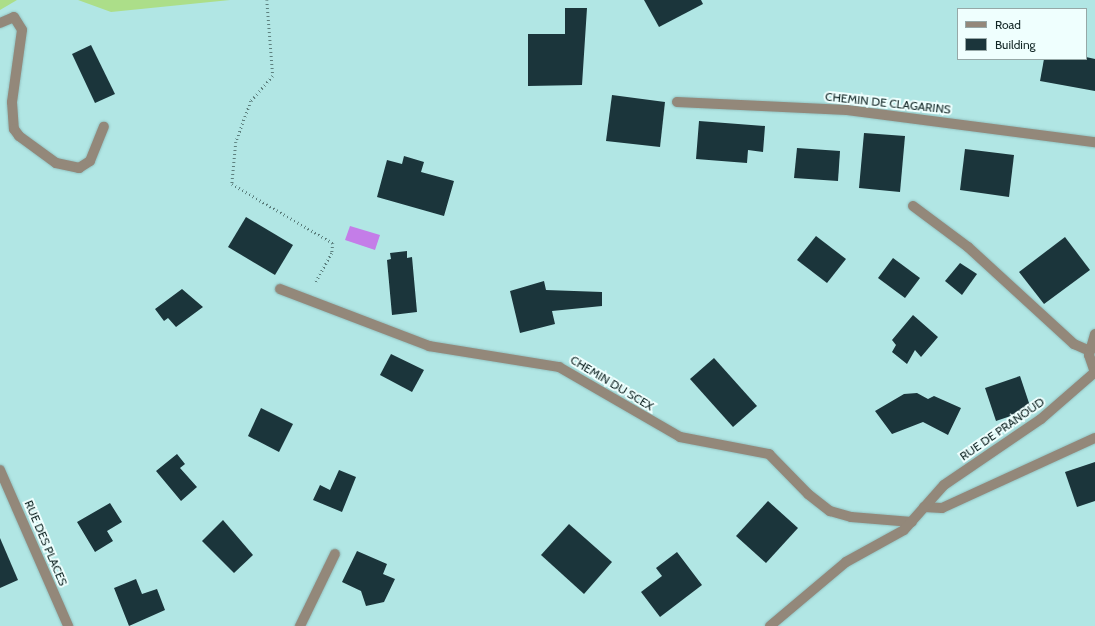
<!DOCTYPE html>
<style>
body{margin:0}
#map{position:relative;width:1095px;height:626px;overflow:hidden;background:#b1e6e4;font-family:Cabin,sans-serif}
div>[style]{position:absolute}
.green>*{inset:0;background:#acde89}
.water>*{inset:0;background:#c47de8}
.building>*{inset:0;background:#1b353b}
.path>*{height:2.5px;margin-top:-1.25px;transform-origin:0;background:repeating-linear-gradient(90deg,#5d817f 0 1px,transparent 0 4px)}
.roads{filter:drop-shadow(0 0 1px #94c3c2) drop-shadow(0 0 1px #94c3c2)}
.minor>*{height:10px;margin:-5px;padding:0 5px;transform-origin:5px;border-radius:5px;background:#93887a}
span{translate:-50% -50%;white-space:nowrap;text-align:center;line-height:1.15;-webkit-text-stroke:4px #effffe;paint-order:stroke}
.street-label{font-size:12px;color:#112625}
.legend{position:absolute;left:957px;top:8px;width:130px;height:52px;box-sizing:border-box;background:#effffe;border:1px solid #96a8a7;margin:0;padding:5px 7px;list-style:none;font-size:12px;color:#112625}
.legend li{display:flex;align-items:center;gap:8px;height:20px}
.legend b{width:20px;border:1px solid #96a8a7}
</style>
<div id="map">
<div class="green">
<div style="clip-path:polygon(0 0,17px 0,0 10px)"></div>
<div style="clip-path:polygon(78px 0,230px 0,111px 12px)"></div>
</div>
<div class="water">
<div style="clip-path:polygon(350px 226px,380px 235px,375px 250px,345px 240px)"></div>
</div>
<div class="building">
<div style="clip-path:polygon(644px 0,701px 0,703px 4px,659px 27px)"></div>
<div style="clip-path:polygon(565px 8px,587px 8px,582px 85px,528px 86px,528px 34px,565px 34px)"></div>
<div style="clip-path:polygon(91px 45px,115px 94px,95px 103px,72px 54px)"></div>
<div style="clip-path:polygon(1086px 57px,1095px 59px,1095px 91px,1040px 81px,1044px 59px)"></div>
<div style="clip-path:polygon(612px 95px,665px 102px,660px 147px,606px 141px)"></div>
<div style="clip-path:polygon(699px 121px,765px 126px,763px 152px,748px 150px,747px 163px,696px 159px)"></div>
<div style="clip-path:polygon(864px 133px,905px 136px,900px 192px,859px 188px)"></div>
<div style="clip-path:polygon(797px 148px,840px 151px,838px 181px,794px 178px)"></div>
<div style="clip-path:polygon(965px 149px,1014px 155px,1009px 197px,960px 190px)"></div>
<div style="clip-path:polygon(404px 156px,424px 162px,421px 172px,454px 181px,444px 216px,377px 197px,387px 160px,402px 164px)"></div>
<div style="clip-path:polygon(246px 217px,293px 245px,275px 275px,228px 247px)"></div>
<div style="clip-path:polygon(816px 236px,846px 259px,827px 283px,797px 260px)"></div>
<div style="clip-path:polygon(1065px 237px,1090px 270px,1044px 304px,1019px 272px)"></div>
<div style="clip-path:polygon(407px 251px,407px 258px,412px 257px,417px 312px,392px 315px,387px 260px,391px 259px,390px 253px)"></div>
<div style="clip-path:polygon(893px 258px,920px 278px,905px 298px,878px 278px)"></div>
<div style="clip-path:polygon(960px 263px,977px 274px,962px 295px,945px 281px)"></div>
<div style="clip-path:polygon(544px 281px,546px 290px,602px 292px,602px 306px,552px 311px,555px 324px,520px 333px,510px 291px)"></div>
<div style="clip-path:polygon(182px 289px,203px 307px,176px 327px,168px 318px,164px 321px,155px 309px)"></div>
<div style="clip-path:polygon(913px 315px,938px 337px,921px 357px,915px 350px,907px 364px,892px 352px,896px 345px,892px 340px)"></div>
<div style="clip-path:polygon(391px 354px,424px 370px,412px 392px,380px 375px)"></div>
<div style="clip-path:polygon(714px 358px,757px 406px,733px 427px,690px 379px)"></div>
<div style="clip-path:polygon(1020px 376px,1031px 409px,996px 421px,985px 388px)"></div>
<div style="clip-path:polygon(917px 393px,928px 399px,934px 396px,961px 408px,948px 435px,923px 422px,892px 434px,875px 411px,904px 394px)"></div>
<div style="clip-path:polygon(261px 408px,293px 424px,279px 452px,248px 436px)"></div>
<div style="clip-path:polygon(177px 454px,185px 464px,180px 468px,197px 487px,181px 501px,156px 471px)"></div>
<div style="clip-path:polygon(1095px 462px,1095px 501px,1077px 507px,1065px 472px)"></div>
<div style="clip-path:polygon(339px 470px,356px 477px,342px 512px,313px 500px,320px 485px,330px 490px)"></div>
<div style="clip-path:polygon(768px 501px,798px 528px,766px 563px,736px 536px)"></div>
<div style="clip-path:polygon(110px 503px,122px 522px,107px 531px,113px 541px,95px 552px,77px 522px)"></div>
<div style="clip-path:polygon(223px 520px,253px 555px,234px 573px,202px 541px)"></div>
<div style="clip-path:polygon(569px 524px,612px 562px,584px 594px,541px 555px)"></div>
<div style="clip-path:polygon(0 538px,18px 580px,0 588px)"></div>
<div style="clip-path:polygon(357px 551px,387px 564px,383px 574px,395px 579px,384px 602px,366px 606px,361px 591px,342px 582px)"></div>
<div style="clip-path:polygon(677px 552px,702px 585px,660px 617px,641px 592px,662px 576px,656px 568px)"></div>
<div style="clip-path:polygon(136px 579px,142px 594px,157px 589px,165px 610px,129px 626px,114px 588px)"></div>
</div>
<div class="path">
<div style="left:267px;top:0;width:76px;rotate:85.5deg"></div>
<div style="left:273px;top:76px;width:33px;rotate:131deg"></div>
<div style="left:251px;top:101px;width:44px;rotate:110.1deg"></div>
<div style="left:236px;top:142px;width:42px;rotate:95.4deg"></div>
<div style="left:232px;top:184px;width:117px;rotate:30.3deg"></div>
<div style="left:333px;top:243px;width:10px;rotate:96deg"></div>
<div style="left:332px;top:253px;width:35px;rotate:119deg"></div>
</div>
<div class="roads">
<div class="minor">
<div style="left:0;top:23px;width:15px;rotate:-23deg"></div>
<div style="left:14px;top:17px;width:15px;rotate:58deg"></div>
<div style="left:22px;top:30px;width:73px;rotate:97.9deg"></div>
<div style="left:12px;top:102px;width:27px;rotate:86deg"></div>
<div style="left:14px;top:129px;width:9px;rotate:54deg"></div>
<div style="left:19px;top:136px;width:46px;rotate:36.1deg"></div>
<div style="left:56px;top:163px;width:24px;rotate:12deg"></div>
<div style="left:79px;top:168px;width:13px;rotate:-32deg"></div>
<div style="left:90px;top:161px;width:37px;rotate:-68deg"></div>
<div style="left:677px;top:102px;width:170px;rotate:2.7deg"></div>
<div style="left:847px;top:110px;width:250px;rotate:7.4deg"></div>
<div style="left:913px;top:206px;width:69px;rotate:36.7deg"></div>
<div style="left:968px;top:247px;width:144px;rotate:42.5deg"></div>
<div style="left:1074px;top:344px;width:17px;rotate:24deg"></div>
<div style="left:280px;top:289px;width:160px;rotate:20.9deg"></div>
<div style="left:429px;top:346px;width:132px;rotate:9.2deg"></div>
<div style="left:559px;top:367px;width:140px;rotate:30deg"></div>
<div style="left:680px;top:437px;width:91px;rotate:10.8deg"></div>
<div style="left:769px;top:454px;width:56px;rotate:45.7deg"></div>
<div style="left:808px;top:494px;width:28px;rotate:38deg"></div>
<div style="left:830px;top:511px;width:22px;rotate:16deg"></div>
<div style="left:851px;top:517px;width:61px;rotate:4.7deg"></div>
<div style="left:1095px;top:334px;width:22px;rotate:106deg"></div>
<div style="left:1089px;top:355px;width:18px;rotate:71deg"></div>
<div style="left:0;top:470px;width:170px;rotate:66.4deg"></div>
<div style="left:924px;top:507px;width:18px;rotate:3deg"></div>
<div style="left:942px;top:508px;width:168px;rotate:-24.6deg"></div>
<div style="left:300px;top:626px;width:80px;rotate:-64.1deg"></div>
<div style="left:770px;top:626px;width:99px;rotate:-40.1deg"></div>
<div style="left:846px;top:562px;width:66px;rotate:-28.9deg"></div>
<div style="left:904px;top:530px;width:60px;rotate:-48.4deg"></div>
<div style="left:944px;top:485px;width:117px;rotate:-34.2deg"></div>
<div style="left:1041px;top:419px;width:72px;rotate:-41deg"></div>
</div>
</div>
<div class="street-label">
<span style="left:888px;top:103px;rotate:6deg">CHEMIN DE CLAGARINS</span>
<span style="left:612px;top:383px;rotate:31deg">CHEMIN DU SCEX</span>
<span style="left:1002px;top:429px;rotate:-35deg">RUE DE PRANOUD</span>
<span style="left:46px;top:543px;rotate:67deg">RUE DES PLACES</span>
</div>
<ul class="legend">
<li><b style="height:5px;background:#93887a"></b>Road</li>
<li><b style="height:11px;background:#1b353b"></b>Building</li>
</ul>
</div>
